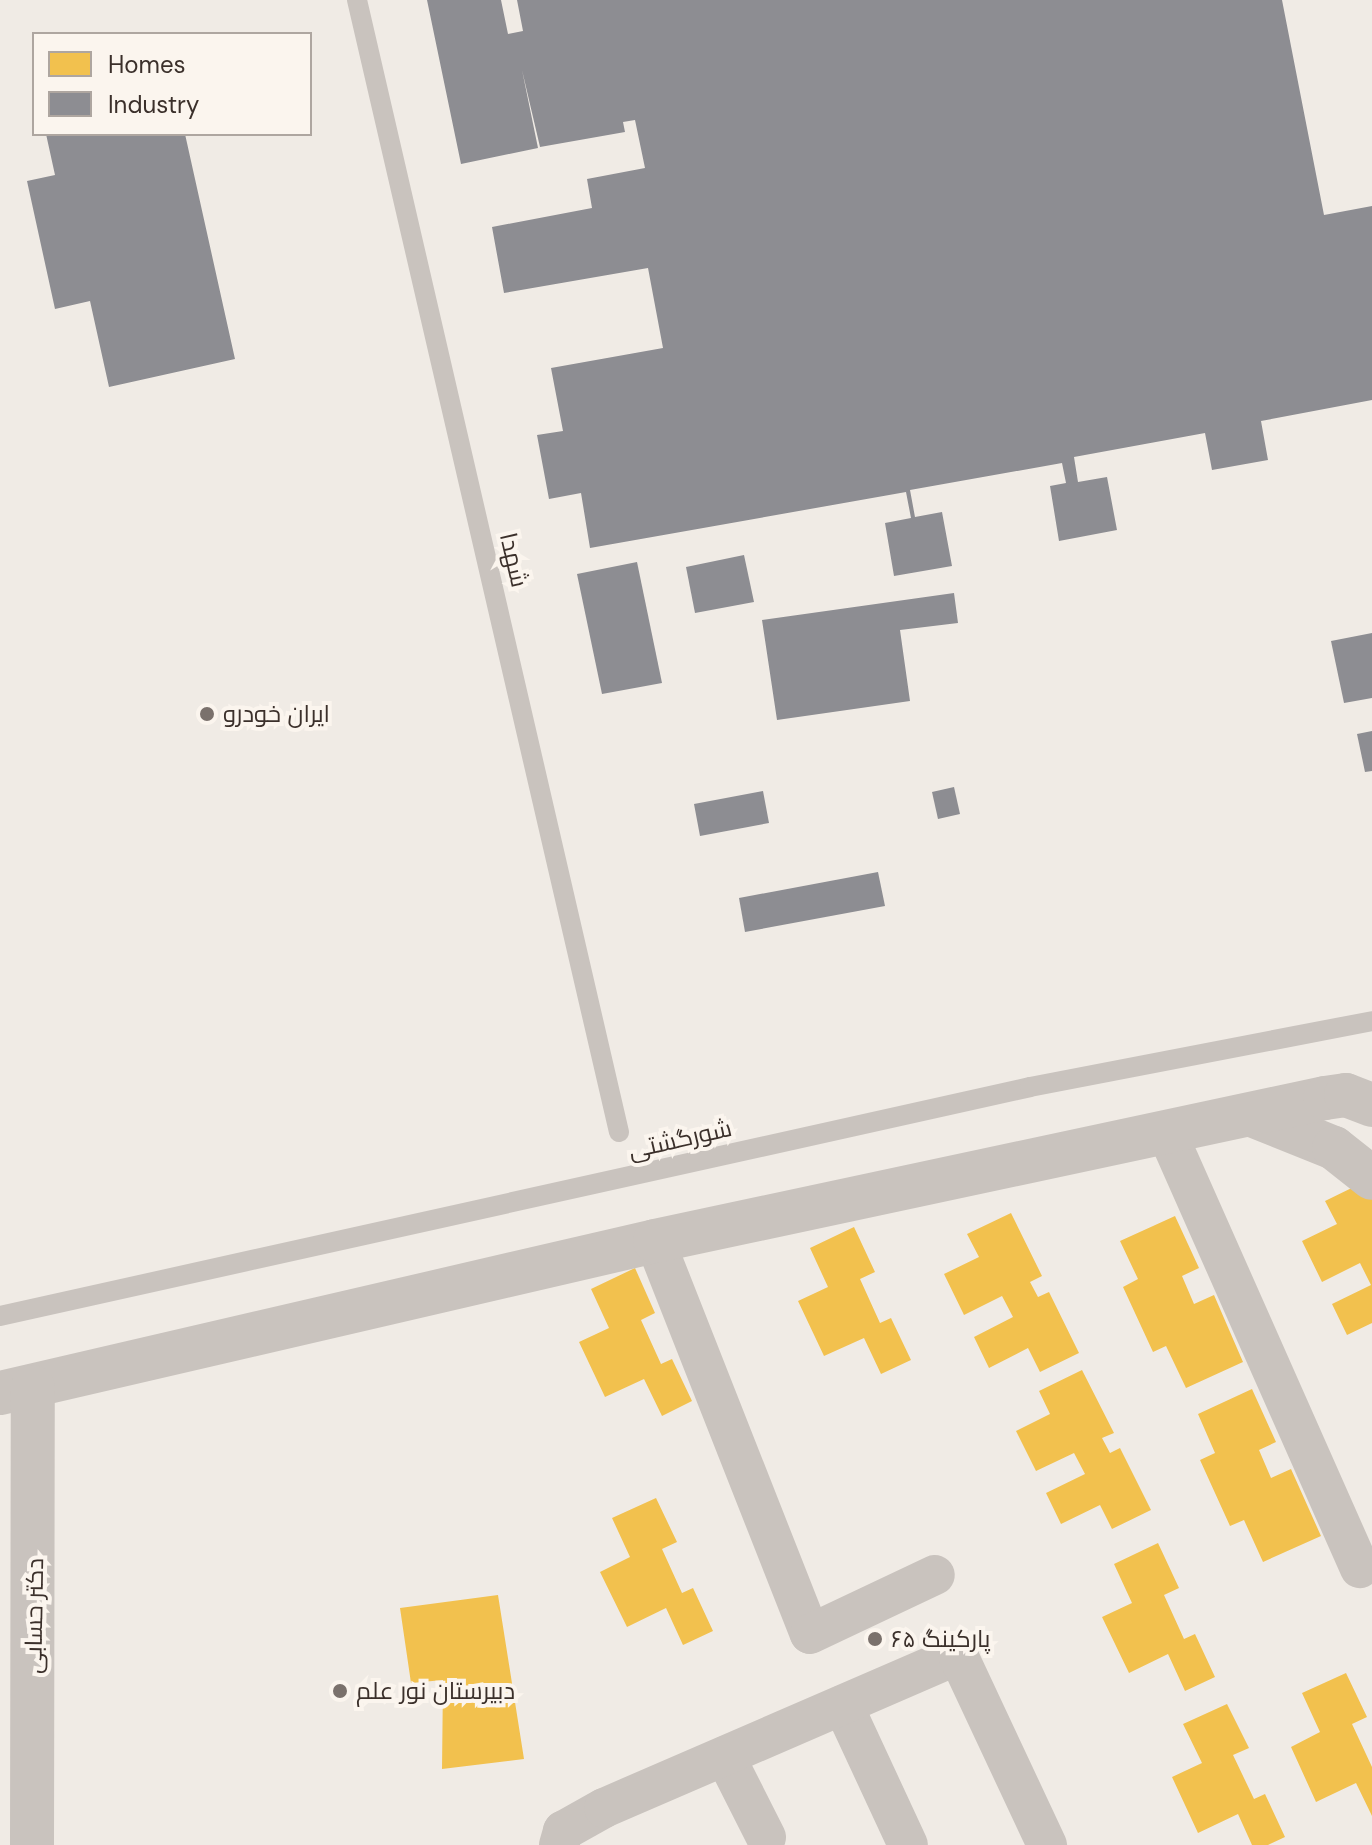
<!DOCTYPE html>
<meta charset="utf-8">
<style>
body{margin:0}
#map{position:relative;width:1372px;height:1845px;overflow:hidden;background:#f0ebe5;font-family:"DM Sans",Cairo,sans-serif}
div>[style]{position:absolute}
.homes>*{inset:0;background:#f2c14e}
.industry>*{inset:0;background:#8d8d92}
.service>*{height:20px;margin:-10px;padding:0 10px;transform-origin:10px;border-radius:10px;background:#c9c3be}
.minor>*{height:40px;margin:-20px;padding:0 20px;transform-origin:20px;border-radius:20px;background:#c9c3be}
.tertiary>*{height:44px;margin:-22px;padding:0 22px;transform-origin:22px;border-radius:22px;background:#c9c3be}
.dots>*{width:22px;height:22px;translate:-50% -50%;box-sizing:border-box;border:4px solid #fbf5ee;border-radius:50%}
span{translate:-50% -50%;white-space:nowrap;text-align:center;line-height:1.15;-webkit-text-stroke:8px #fbf5ee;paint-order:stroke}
.street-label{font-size:24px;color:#3b302b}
.poi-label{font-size:24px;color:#3b302b}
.left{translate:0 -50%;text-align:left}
.legend{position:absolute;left:32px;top:32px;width:280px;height:104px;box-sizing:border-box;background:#fbf5ee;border:2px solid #aea6a0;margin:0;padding:10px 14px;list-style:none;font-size:24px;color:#3b302b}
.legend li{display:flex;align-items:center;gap:16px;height:40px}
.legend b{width:40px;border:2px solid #aea6a0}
</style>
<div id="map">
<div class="homes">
<div style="clip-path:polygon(1368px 1180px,1372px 1188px,1372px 1323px,1347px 1335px,1332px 1304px,1371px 1285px,1360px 1263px,1322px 1282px,1302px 1241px,1337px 1224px,1325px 1201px)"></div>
<div style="clip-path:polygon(1011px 1213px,1042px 1276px,1030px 1282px,1038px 1297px,1049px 1292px,1079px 1353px,1040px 1372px,1028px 1348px,989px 1368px,974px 1337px,1013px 1317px,1002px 1296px,964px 1315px,944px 1274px,979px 1257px,967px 1234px)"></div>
<div style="clip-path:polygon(1175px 1216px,1199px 1268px,1182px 1276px,1194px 1304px,1214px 1295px,1243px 1362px,1186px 1388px,1166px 1346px,1153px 1352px,1123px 1287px,1138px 1279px,1120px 1241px)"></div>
<div style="clip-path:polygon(854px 1227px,875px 1272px,860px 1279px,880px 1323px,891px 1318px,911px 1360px,881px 1374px,864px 1338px,824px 1356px,798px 1301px,828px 1287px,810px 1248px)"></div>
<div style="clip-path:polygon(635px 1268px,655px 1313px,641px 1320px,661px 1364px,672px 1359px,692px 1401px,662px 1416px,644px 1379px,605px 1397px,579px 1342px,609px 1328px,591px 1289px)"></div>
<div style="clip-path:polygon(1082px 1370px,1114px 1433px,1102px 1438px,1110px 1453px,1120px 1448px,1151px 1510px,1112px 1529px,1100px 1505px,1061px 1524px,1046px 1493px,1085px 1474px,1074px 1453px,1036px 1471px,1016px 1431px,1050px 1414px,1039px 1391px)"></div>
<div style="clip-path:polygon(1252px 1389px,1276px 1442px,1259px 1450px,1271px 1478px,1291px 1469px,1321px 1536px,1263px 1562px,1244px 1520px,1230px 1526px,1200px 1460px,1215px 1453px,1198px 1414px)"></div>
<div style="clip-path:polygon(656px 1498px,677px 1542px,662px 1549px,682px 1593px,693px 1588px,713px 1631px,683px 1645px,666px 1608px,627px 1627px,600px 1572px,630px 1557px,612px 1518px)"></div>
<div style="clip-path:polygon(1158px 1543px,1179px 1588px,1164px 1595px,1184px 1639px,1195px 1634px,1215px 1677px,1185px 1691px,1168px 1654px,1129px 1673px,1102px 1617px,1132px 1603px,1114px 1564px)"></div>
<div style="clip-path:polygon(498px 1595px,524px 1759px,442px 1769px,443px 1680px,411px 1683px,400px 1608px)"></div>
<div style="clip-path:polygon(1346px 1673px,1367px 1717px,1352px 1724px,1372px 1767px,1372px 1816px,1356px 1783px,1316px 1802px,1291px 1747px,1320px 1732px,1302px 1693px)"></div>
<div style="clip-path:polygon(1227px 1704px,1249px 1748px,1233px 1755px,1254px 1799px,1265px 1794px,1285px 1837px,1268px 1845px,1252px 1845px,1238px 1814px,1198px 1833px,1172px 1777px,1202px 1763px,1183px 1724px)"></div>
</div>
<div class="industry">
<div style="clip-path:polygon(427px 0,501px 0,508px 34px,523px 31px,517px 0,1282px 0,1324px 215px,1372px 206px,1372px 400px,1261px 421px,1268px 460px,1212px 470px,1205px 433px,1074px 457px,1078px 482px,1107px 477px,1117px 530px,1059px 541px,1050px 486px,1066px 483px,1062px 463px,910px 490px,915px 517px,942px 512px,952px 566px,894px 576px,885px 523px,911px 518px,906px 492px,590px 548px,581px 493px,549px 499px,537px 435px,563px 431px,551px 368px,663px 348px,648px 268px,504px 293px,492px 227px,592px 208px,587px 179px,645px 168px,635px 120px,623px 122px,625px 132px,540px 147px,522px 70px,538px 148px,461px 164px)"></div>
<div style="clip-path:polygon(46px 134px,185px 134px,235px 359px,109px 387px,90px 301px,55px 309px,27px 181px,55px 175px)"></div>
<div style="clip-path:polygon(744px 555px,754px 602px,695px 613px,686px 567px)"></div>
<div style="clip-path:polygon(637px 562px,662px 683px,602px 694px,577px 574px)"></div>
<div style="clip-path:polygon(954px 593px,958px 623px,900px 630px,910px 701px,777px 720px,762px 620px)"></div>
<div style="clip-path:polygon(1372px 633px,1372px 698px,1344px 703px,1331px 641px)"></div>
<div style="clip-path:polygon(1372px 731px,1372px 771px,1365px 772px,1357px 734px)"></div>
<div style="clip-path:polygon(954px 787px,960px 814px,938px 819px,932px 792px)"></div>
<div style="clip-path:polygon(763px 791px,769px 823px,700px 836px,694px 804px)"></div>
<div style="clip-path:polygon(878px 872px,885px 906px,745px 932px,739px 898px)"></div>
</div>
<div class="service">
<div style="left:357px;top:0;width:1162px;rotate:76.97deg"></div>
<div style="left:0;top:1316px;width:1055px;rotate:-12.53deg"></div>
<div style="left:1030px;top:1087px;width:348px;rotate:-10.9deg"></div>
</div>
<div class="minor">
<div style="left:1167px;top:1133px;width:476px;rotate:66.1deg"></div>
<div style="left:655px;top:1241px;width:422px;rotate:68.5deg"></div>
<div style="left:810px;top:1634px;width:138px;rotate:-25.3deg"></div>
<div style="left:843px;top:1705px;width:154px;rotate:65.1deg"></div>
<div style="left:725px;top:1756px;width:91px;rotate:63.2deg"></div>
<div style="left:559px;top:1845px;width:15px;rotate:-74deg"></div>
<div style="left:563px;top:1831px;width:47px;rotate:-29.3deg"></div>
<div style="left:604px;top:1808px;width:386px;rotate:-23.4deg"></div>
<div style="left:958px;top:1655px;width:210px;rotate:64.9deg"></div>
</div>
<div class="tertiary">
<div style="left:1252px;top:1115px;width:88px;rotate:21.9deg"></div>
<div style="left:1334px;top:1148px;width:48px;rotate:38.3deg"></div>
<div style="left:0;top:1393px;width:672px;rotate:-13.06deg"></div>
<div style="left:655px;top:1241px;width:685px;rotate:-12.05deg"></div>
<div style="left:1325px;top:1098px;width:21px;rotate:-8deg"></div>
<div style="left:1346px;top:1095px;width:28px;rotate:21deg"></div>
<div style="left:32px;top:1845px;width:458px;rotate:-89.9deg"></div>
</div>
<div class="dots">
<div style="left:207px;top:714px;background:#7a716c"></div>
<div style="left:875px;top:1639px;background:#7a716c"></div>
<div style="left:340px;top:1691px;background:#7a716c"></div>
</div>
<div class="street-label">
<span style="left:514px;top:560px;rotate:77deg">شهدا</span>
<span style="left:680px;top:1139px;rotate:-13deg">شورگشتی</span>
<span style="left:34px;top:1616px;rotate:-89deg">دکتر حسابی</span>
</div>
<div class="poi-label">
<span class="left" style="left:223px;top:714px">ایران خودرو</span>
<span class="left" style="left:891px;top:1639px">پارکینگ ۶۵</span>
<span class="left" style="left:356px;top:1691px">دبیرستان نور علم</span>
</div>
<ul class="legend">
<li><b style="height:22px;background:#f2c14e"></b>Homes</li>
<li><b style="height:22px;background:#8d8d92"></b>Industry</li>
</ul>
</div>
